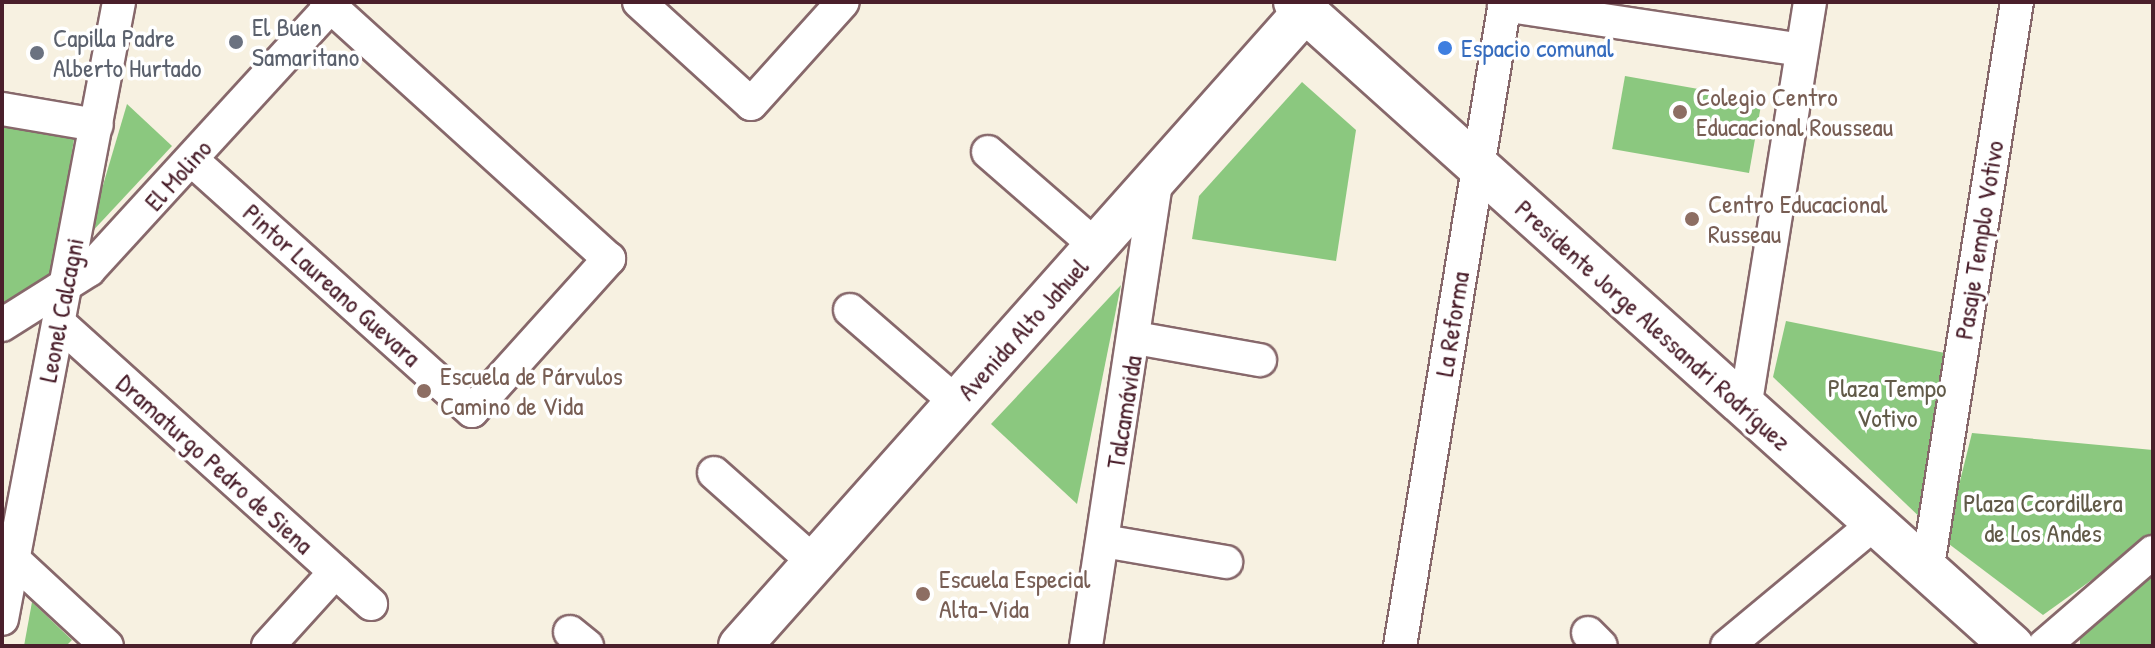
<!DOCTYPE html>
<html>
<head>
<meta charset="utf-8">
<style>
  body { margin:0 }
  #map { position:relative; width:2155px; height:648px; overflow:hidden; background:#f7f1e1; font-family:"Patrick Hand",sans-serif }
  div>[style] { position:absolute }
  .green>* { inset:0; background:#8bc87f; transform-origin:0 0 }
  .roads { filter:drop-shadow(2px 0 #87686b) drop-shadow(-2px 0 #87686b) drop-shadow(0 2px #87686b) drop-shadow(0 -2px #87686b) }
  .minor>* { height:32px; margin:-16px; padding:0 16px; transform-origin:16px; border-radius:16px; background:#fff }
  .tertiary>* { height:42px; margin:-21px; padding:0 21px; transform-origin:21px; border-radius:21px; background:#fff }
  .dots>* { width:22px; height:22px; translate:-50% -50%; box-sizing:border-box; border:4px solid #fff; border-radius:50% }
  span { translate:-50% -50%; white-space:nowrap; text-align:center; line-height:1.15; -webkit-text-stroke:7px #fff; paint-order:stroke }
  .worship-label { font-size:26px; color:#5b616d }
  .left { translate:0 -50%; text-align:left }
  .shop-label { font-size:26px; color:#366cbe }
  .education-label { font-size:26px; color:#785e54 }
  .street-label { font-size:26px; color:#4a1f2b }
  .park-label { font-size:26px; color:#615a48 }
  .frame { position:absolute; inset:0; border:4px solid #4a1f2b; pointer-events:none }
</style>
</head>
<body>
<div id="map">
  <div class="green">
    <i style="left:1625px;top:76px;width:139px;height:74px;rotate:10deg"></i>
    <i style="clip-path:polygon(1302px 82px,1356px 130px,1336px 261px,1192px 239px,1199px 196px)"></i>
    <i style="clip-path:polygon(127px 104px,172px 146px,88px 236px)"></i>
    <i style="clip-path:polygon(2px 121px,75px 133px,52px 278px,2px 308px)"></i>
    <i style="clip-path:polygon(1121px 285px,1077px 504px,991px 424px)"></i>
    <i style="clip-path:polygon(1786px 321px,1955px 355px,1927px 524px,1773px 377px)"></i>
    <i style="clip-path:polygon(1972px 433px,2153px 450px,2153px 536px,2043px 615px,1945px 541px)"></i>
    <i style="clip-path:polygon(2153px 569px,2153px 646px,2080px 646px,2080px 635px)"></i>
    <i style="clip-path:polygon(32px 602px,72px 640px,66px 646px,24px 646px)"></i>
  </div>
  <div class="roads">
    <div class="minor">
      <i style="left:639px;top:2px;width:151px;rotate:42.3deg"></i>
      <i style="left:751px;top:104px;width:137px;rotate:-48deg"></i>
      <i style="left:1504px;top:5px;width:301px;rotate:8.6deg"></i>
      <i style="left:2px;top:109px;width:96px;rotate:9.6deg"></i>
      <i style="left:988px;top:152px;width:143px;rotate:41deg"></i>
      <i style="left:192px;top:160px;width:376px;rotate:41.9deg"></i>
      <i style="left:472px;top:411px;width:205px;rotate:-48deg"></i>
      <i style="left:609px;top:259px;width:382px;rotate:-137.8deg"></i>
      <i style="left:850px;top:310px;width:142px;rotate:41deg"></i>
      <i style="left:59px;top:323px;width:420px;rotate:42deg"></i>
      <i style="left:2px;top:325px;width:103px;rotate:-32.3deg"></i>
      <i style="left:89px;top:270px;width:364px;rotate:-47.5deg"></i>
      <i style="left:1136px;top:338px;width:126px;rotate:10.1deg"></i>
      <i style="left:1745px;top:408px;width:411px;rotate:-80.9deg"></i>
      <i style="left:714px;top:473px;width:134px;rotate:41.7deg"></i>
      <i style="left:1103px;top:541px;width:125px;rotate:9.7deg"></i>
      <i style="left:13px;top:559px;width:128px;rotate:42.8deg"></i>
      <i style="left:1927px;top:572px;width:577px;rotate:-81.03deg"></i>
      <i style="left:2px;top:619px;width:628px;rotate:-79.26deg"></i>
      <i style="left:570px;top:632px;width:22px;rotate:39deg"></i>
      <i style="left:1588px;top:633px;width:18px;rotate:45deg"></i>
      <i style="left:268px;top:646px;width:100px;rotate:-47.8deg"></i>
      <i style="left:1086px;top:646px;width:474px;rotate:-81.4deg"></i>
      <i style="left:1400px;top:646px;width:653px;rotate:-80.74deg"></i>
      <i style="left:1727px;top:646px;width:191px;rotate:-39.7deg"></i>
      <i style="left:2044px;top:646px;width:144px;rotate:-40.8deg"></i>
    </div>
    <div class="tertiary">
      <i style="left:1295px;top:2px;width:964px;rotate:41.93deg"></i>
      <i style="left:740px;top:646px;width:850px;rotate:-48.34deg"></i>
    </div>
  </div>
  <div class="dots">
    <i style="left:236px;top:42px;background:#6b7280"></i>
    <i style="left:1445px;top:48px;background:#3f7fe0"></i>
    <i style="left:37px;top:53px;background:#6b7280"></i>
    <i style="left:1680px;top:112px;background:#8d6e63"></i>
    <i style="left:1692px;top:219px;background:#8d6e63"></i>
    <i style="left:424px;top:391px;background:#8d6e63"></i>
    <i style="left:923px;top:594px;background:#8d6e63"></i>
  </div>
  <div class="worship-label">
    <span class="left" style="left:252px;top:42px">El Buen<br>Samaritano</span>
    <span class="left" style="left:53px;top:53px">Capilla Padre<br>Alberto Hurtado</span>
  </div>
  <div class="shop-label">
    <span class="left" style="left:1461px;top:48px">Espacio comunal</span>
  </div>
  <div class="education-label">
    <span class="left" style="left:1696px;top:112px">Colegio Centro<br>Educacional Rousseau</span>
    <span class="left" style="left:1708px;top:219px">Centro Educacional<br>Russeau</span>
    <span class="left" style="left:440px;top:391px">Escuela de Párvulos<br>Camino de Vida</span>
    <span class="left" style="left:939px;top:594px">Escuela Especial<br>Alta-Vida</span>
  </div>
  <div class="street-label">
    <span style="left:178px;top:175px;rotate:-48deg">El Molino</span>
    <span style="left:1979px;top:240px;rotate:-81deg">Pasaje Templo Votivo</span>
    <span style="left:332px;top:285px;rotate:42deg">Pintor Laureano Guevara</span>
    <span style="left:61px;top:310px;rotate:-79deg">Leonel Calcagni</span>
    <span style="left:1452px;top:324px;rotate:-81deg">La Reforma</span>
    <span style="left:1653px;top:325px;rotate:42deg">Presidente Jorge Alessandri Rodríguez</span>
    <span style="left:1023px;top:329px;rotate:-48deg">Avenida Alto Jahuel</span>
    <span style="left:1124px;top:412px;rotate:-81deg">Talcamávida</span>
    <span style="left:215px;top:464px;rotate:42deg">Dramaturgo Pedro de Siena</span>
  </div>
  <div class="park-label">
    <span style="left:1887px;top:403px">Plaza Tempo<br>Votivo</span>
    <span style="left:2043px;top:518px">Plaza Ccordillera<br>de Los Andes</span>
  </div>
  <div class="frame"></div>
</div>
</body>
</html>
